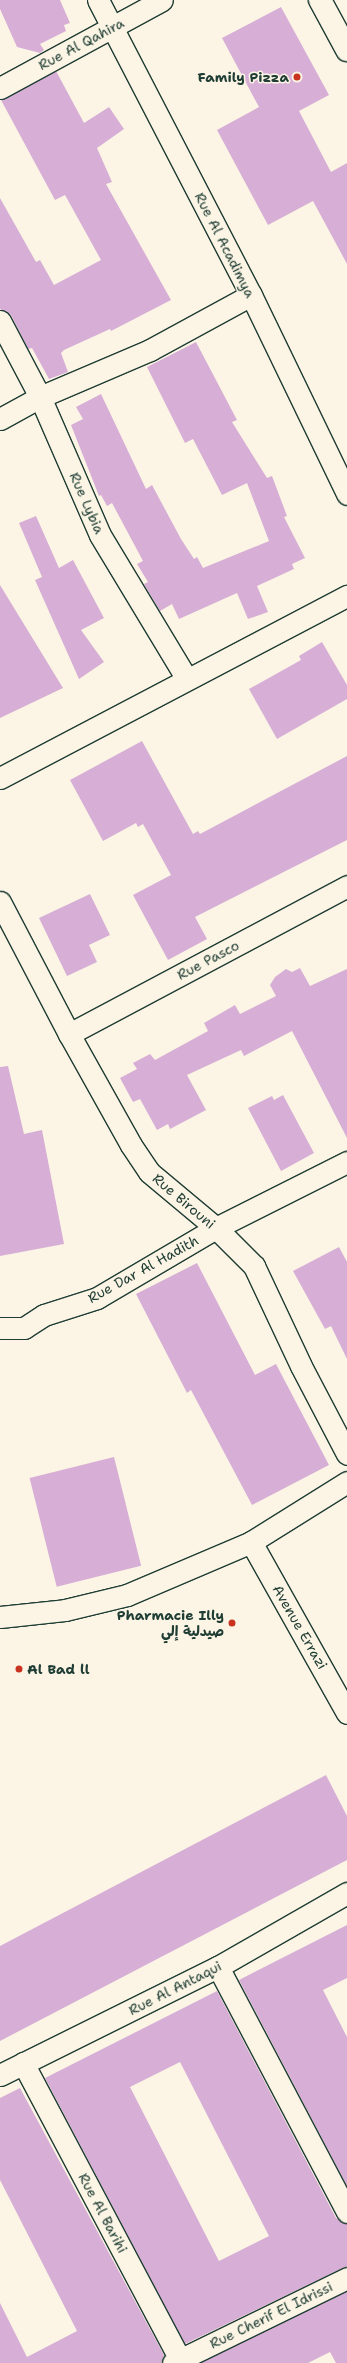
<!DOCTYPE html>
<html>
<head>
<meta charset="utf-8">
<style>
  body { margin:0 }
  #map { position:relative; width:347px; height:2363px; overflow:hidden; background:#fcf5e5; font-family:"Shantell Sans","Playpen Sans Arabic",sans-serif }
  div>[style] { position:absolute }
  .building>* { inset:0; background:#d7afd6; transform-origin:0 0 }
  .roads { filter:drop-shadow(1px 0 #1f3d34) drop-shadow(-1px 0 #1f3d34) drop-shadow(0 1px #1f3d34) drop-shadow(0 -1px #1f3d34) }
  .minor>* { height:21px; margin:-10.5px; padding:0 10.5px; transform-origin:10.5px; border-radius:10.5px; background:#fcf5e5 }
  .secondary>* { height:22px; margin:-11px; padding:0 11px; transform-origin:11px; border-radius:11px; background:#fcf5e5 }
  .dots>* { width:11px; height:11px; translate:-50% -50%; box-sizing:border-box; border:2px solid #fcf5e5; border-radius:50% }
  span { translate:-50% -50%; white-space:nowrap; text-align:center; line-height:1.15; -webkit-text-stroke:3px #fcf5e5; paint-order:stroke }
  .street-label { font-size:14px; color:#1f3d34 }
  .poi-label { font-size:14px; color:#1f3d34; font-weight:700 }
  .right { translate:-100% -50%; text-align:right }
  .left { translate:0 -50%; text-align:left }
</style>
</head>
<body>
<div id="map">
  <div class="building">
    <i style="clip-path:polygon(0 0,60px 0,70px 23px,64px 25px,66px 31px,40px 44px,44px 50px,40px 53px,17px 47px,0 9px)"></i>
    <i style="clip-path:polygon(281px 7px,329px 95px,299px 111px,331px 172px,347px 163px,347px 264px,313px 201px,268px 225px,217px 130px,259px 107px,222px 38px)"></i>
    <i style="clip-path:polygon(56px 71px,84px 123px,109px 107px,124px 129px,97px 148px,112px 182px,106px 184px,171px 300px,111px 331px,110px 329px,64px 350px,61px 353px,68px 372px,49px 379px,32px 348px,28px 349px,11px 315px,0 309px,0 198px,36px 262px,40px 260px,54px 285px,101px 260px,65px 195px,55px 200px,1px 100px)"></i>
    <i style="clip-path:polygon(196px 342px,237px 420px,232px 422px,267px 478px,272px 476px,287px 516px,284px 517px,305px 558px,292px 564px,294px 569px,257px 586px,268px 612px,248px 619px,237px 593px,179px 619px,172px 604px,160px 611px,144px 584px,148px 582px,137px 564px,143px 561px,112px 503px,107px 506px,101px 495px,99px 496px,71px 425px,83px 419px,76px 407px,101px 394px,146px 489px,152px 485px,181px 539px,194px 559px,197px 557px,203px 568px,269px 541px,247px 483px,222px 495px,193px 439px,185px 443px,147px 367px)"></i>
    <i style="clip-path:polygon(36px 516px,59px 568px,73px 560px,104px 618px,81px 630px,104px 662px,79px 679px,35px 580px,42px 577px,19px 523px)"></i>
    <i style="clip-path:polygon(0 585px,63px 688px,0 718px)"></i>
    <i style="clip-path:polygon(322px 642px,347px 685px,347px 699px,277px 739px,249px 689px,301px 660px,299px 656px)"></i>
    <i style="clip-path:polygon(142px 741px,193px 834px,198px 831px,200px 834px,347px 756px,347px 840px,195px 917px,207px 939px,168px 960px,133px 895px,171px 875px,143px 824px,138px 827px,136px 823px,103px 841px,70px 780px)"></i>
    <i style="clip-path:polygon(90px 894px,110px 935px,89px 945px,97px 962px,67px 976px,39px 918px)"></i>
    <i style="clip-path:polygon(300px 968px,310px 986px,347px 969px,347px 1138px,292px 1031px,244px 1056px,241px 1050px,187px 1075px,206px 1110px,170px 1129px,168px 1124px,157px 1130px,140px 1099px,133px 1102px,120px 1078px,137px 1069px,133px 1063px,150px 1054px,155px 1060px,208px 1031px,204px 1023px,235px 1005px,240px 1014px,276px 996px,270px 985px,275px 977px,286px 969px,292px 972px)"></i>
    <i style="clip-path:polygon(8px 1066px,24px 1134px,42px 1130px,64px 1244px,0 1256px,0 1067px)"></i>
    <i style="clip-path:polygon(283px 1095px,314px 1153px,281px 1171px,248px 1108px,272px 1096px,274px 1100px)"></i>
    <i style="clip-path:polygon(339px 1247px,347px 1262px,347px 1359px,331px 1326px,325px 1329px,293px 1271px)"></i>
    <i style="clip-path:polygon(197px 1263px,255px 1375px,276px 1364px,329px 1465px,252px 1505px,191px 1390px,187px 1393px,136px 1294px)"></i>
    <i style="left:114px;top:1457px;width:112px;height:87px;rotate:76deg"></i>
    <i style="clip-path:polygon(326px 1775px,347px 1816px,347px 1860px,0 2041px,0 1946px)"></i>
    <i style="clip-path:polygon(347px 1925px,347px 1978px,323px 1990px,347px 2037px,347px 2186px,239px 1980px)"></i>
    <i style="clip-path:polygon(evenodd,217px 1991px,336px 2218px,347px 2224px,347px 2266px,185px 2344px,45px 2078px,217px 1991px,180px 2062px,269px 2236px,219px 2261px,130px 2087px,180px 2062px)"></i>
    <i style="clip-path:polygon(20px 2088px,164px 2355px,161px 2363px,0 2363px,0 2303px,27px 2357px,77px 2331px,0 2180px,0 2098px)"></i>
    <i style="clip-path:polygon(347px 2291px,347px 2363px,336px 2363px,330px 2352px,308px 2363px,200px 2363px)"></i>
  </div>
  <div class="roads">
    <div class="minor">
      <i style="left:98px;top:0;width:332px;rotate:62.6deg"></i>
      <i style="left:251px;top:295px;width:221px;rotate:64.2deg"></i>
      <i style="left:0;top:88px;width:184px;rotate:-28.5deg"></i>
      <i style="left:0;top:321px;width:86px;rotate:62.2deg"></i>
      <i style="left:40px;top:397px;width:150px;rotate:66.5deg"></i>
      <i style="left:100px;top:535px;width:168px;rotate:58.9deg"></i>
      <i style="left:0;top:419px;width:46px;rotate:-28.8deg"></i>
      <i style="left:40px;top:397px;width:120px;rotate:-23.1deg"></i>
      <i style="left:150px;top:350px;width:115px;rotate:-28.6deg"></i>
      <i style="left:0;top:778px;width:392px;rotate:-27.7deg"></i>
      <i style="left:0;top:902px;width:149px;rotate:62.4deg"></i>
      <i style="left:69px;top:1034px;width:127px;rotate:60.8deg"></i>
      <i style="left:131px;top:1145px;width:32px;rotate:56deg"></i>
      <i style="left:149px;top:1172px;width:87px;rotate:39.9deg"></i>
      <i style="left:216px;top:1228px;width:54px;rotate:45deg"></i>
      <i style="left:254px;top:1266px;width:110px;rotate:64.8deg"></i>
      <i style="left:301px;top:1366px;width:99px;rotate:62.4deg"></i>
      <i style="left:69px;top:1034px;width:315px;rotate:-28deg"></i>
      <i style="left:0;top:1328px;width:24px"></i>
      <i style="left:24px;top:1328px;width:24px;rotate:-33deg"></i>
      <i style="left:44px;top:1315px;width:56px;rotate:-17.8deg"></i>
      <i style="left:97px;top:1298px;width:138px;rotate:-30.5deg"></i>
      <i style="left:216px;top:1228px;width:147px;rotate:-26.7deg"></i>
      <i style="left:251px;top:1542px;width:196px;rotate:60.7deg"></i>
      <i style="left:0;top:1617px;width:65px;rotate:-6.1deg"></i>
      <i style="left:65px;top:1610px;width:64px;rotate:-13.6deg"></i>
      <i style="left:127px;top:1595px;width:135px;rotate:-23.1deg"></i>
      <i style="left:251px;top:1542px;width:113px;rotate:-32deg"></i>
      <i style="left:218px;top:1967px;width:277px;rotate:62.2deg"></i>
      <i style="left:23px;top:2063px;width:340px;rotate:62.1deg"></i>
      <i style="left:0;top:2075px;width:243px;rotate:-26.4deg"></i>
      <i style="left:218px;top:1967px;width:149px;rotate:-29.8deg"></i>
      <i style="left:173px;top:2363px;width:194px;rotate:-26deg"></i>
    </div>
    <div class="secondary">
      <i style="left:320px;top:0;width:57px;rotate:61.6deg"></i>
    </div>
  </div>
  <div class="dots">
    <i style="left:297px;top:77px;background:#c8321e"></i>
    <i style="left:232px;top:1623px;background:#c8321e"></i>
    <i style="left:19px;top:1669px;background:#c8321e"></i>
  </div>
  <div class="street-label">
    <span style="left:81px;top:44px;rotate:-28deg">Rue Al Qahira</span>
    <span style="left:225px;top:245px;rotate:63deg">Rue Al Acadimya</span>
    <span style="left:87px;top:503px;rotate:66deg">Rue Lybia</span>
    <span style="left:208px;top:960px;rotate:-28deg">Rue Pasco</span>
    <span style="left:184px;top:1201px;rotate:40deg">Rue Birouni</span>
    <span style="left:143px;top:1269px;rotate:-29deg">Rue Dar Al Hadith</span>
    <span style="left:300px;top:1627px;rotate:60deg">Avenue Errazi</span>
    <span style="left:175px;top:1988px;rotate:-27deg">Rue Al Antaqui</span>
    <span style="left:103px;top:2213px;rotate:62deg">Rue Al Barihi</span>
    <span style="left:271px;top:2315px;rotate:-26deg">Rue Cherif El Idrissi</span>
  </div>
  <div class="poi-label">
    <span class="right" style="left:289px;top:77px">Family Pizza</span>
    <span class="right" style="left:224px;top:1623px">Pharmacie Illy<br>صيدلية إلي</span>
    <span class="left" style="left:27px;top:1669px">Al Bad ll</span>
  </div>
</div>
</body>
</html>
